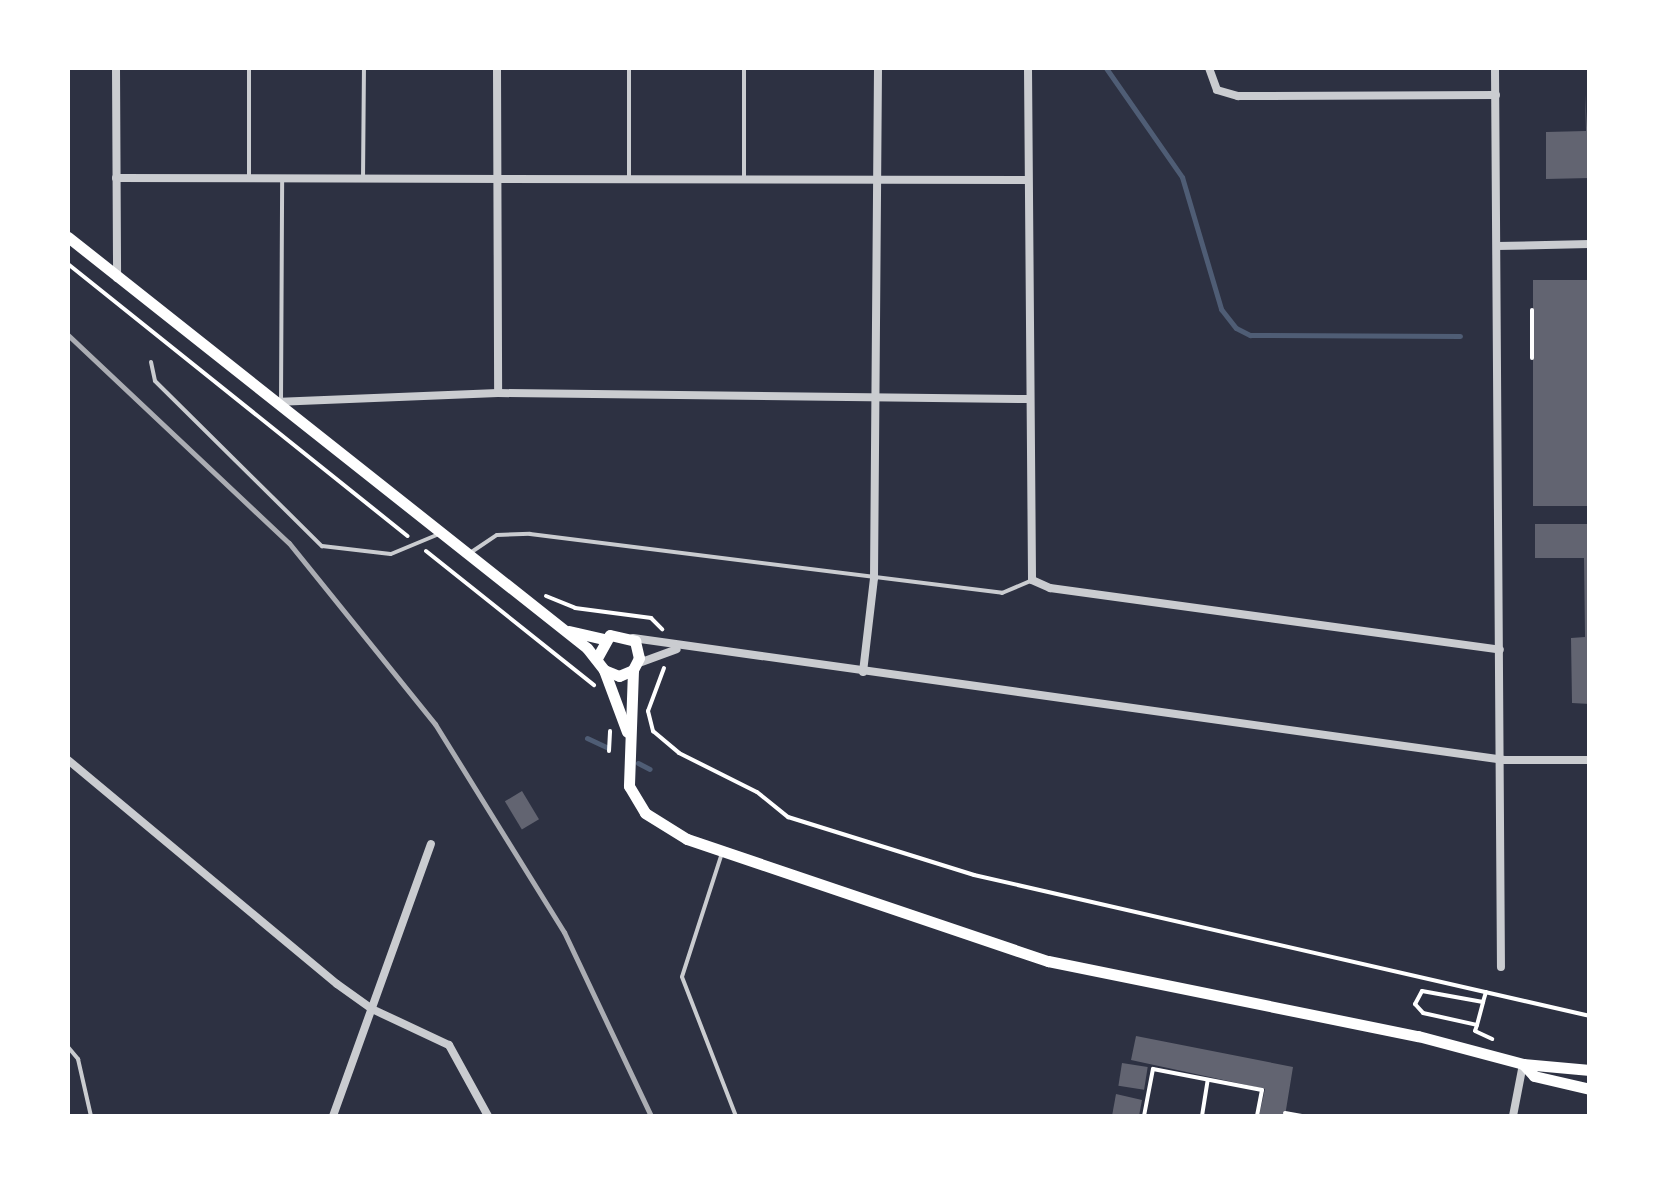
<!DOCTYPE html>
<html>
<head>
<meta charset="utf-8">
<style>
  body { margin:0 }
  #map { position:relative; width:1657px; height:1184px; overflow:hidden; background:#2d3142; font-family:"DejaVu Sans",sans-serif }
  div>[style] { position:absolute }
  .stream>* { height:5px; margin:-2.5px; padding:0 2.5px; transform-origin:2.5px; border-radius:2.5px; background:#4f5d75 }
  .building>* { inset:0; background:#626471; transform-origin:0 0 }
  .path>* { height:4px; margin:-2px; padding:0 2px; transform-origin:2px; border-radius:2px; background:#fff }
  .service>* { height:4px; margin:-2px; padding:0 2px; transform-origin:2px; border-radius:2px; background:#caccd0 }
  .minor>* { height:8px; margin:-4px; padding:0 4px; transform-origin:4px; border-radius:4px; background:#caccd0 }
  .secondary>* { height:11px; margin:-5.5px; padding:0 5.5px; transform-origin:5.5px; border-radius:5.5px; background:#fff }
  .rail>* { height:5px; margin:-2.5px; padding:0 2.5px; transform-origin:2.5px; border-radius:2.5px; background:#abadb3 }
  span { translate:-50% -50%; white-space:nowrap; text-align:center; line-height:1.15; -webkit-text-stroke:9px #fff; paint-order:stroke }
  .frame { position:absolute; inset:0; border:70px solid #fff; pointer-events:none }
</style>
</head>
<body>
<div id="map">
  <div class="stream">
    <i style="left:1106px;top:68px;width:133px;rotate:55.1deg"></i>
    <i style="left:1182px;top:177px;width:138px;rotate:73.5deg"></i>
    <i style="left:1221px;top:309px;width:24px;rotate:52deg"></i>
    <i style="left:1236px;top:328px;width:16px;rotate:27deg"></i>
    <i style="left:1250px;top:335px;width:210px;rotate:0.3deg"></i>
    <i style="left:587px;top:738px;width:23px;rotate:25deg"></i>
    <i style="left:638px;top:763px;width:13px;rotate:27deg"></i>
  </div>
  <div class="building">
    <i style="clip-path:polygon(1585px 94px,1590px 178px,1546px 179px,1546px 132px,1586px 131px)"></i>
    <i style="left:1590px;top:280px;width:226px;height:57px;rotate:90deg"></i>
    <i style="clip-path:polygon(1535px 524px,1590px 524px,1590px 704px,1572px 703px,1571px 638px,1585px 637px,1584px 558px,1535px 558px)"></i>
    <i style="left:522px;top:791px;width:33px;height:20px;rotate:59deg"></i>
    <i style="clip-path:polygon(1136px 1036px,1293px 1067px,1285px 1116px,1259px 1116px,1265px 1089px,1131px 1060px)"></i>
    <i style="left:1122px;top:1063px;width:26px;height:23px;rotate:9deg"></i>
    <i style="clip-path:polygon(1116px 1094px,1142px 1100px,1139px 1116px,1112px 1116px)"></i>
  </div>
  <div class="path">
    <i style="left:68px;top:264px;width:435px;rotate:38.7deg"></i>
    <i style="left:1532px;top:310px;width:48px;rotate:90deg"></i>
    <i style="left:426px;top:551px;width:215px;rotate:38.6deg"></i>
    <i style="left:546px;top:596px;width:31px;rotate:22deg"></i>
    <i style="left:575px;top:608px;width:77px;rotate:7.5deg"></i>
    <i style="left:651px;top:618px;width:16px;rotate:45deg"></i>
    <i style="left:664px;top:668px;width:46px;rotate:110.4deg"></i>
    <i style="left:648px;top:711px;width:21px;rotate:76deg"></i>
    <i style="left:653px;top:731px;width:34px;rotate:40deg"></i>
    <i style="left:679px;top:753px;width:87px;rotate:26.6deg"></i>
    <i style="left:757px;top:792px;width:40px;rotate:39deg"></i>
    <i style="left:788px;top:817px;width:195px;rotate:17.3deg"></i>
    <i style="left:974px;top:875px;width:632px;rotate:12.89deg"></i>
    <i style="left:609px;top:751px;width:20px;rotate:-87deg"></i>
    <i style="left:1486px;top:992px;width:10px;rotate:107deg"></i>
    <i style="left:1483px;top:1002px;width:62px;rotate:-169.8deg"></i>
    <i style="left:1422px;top:991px;width:15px;rotate:118deg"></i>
    <i style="left:1415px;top:1004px;width:12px;rotate:48deg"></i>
    <i style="left:1423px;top:1013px;width:55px;rotate:12.5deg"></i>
    <i style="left:1477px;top:1025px;width:6px;rotate:108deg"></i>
    <i style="left:1475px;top:1031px;width:19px;rotate:25deg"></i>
    <i style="left:1477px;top:1025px;width:24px;rotate:-75deg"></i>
    <i style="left:1285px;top:1113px;width:17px;rotate:10deg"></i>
    <i style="left:1144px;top:1116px;width:48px;rotate:-79.2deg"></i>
    <i style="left:1153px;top:1069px;width:111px;rotate:10.9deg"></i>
    <i style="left:1262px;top:1090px;width:26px;rotate:101deg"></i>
    <i style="left:1202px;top:1116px;width:36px;rotate:-81deg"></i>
  </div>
  <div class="service">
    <i style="left:629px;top:68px;width:111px;rotate:90deg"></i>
    <i style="left:249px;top:178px;width:110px;rotate:-90deg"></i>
    <i style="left:363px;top:179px;width:111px;rotate:-89.5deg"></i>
    <i style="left:744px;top:179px;width:111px;rotate:-90deg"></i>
    <i style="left:151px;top:362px;width:19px;rotate:78deg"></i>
    <i style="left:155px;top:381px;width:235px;rotate:44.7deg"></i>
    <i style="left:322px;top:546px;width:69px;rotate:6.6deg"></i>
    <i style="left:391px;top:554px;width:52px;rotate:-22.6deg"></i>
    <i style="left:281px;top:400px;width:220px;rotate:-89.7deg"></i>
    <i style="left:470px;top:553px;width:32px;rotate:-34deg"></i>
    <i style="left:497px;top:535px;width:33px;rotate:-2deg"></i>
    <i style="left:530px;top:534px;width:476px;rotate:7.1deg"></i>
    <i style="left:1002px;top:593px;width:33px;rotate:-23deg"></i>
    <i style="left:722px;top:853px;width:130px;rotate:107.9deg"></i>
    <i style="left:682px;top:977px;width:149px;rotate:68.8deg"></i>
    <i style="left:68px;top:1047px;width:16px;rotate:50deg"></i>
    <i style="left:78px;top:1059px;width:58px;rotate:77.2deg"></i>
  </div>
  <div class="minor">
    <i style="left:116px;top:68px;width:210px;rotate:89.7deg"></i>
    <i style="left:497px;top:68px;width:325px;rotate:89.8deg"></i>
    <i style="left:1028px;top:68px;width:512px;rotate:89.55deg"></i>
    <i style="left:1032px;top:580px;width:20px;rotate:24deg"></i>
    <i style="left:1050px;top:588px;width:454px;rotate:7.8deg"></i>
    <i style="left:1209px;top:68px;width:23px;rotate:70deg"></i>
    <i style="left:1217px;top:90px;width:22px;rotate:16deg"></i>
    <i style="left:1238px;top:96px;width:258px;rotate:-0.2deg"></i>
    <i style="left:1495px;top:68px;width:899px;rotate:89.62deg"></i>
    <i style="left:116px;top:178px;width:911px;rotate:0.13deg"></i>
    <i style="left:1497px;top:246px;width:93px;rotate:-1.2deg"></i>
    <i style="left:275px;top:402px;width:223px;rotate:-2.3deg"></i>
    <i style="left:498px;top:393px;width:530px;rotate:0.65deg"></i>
    <i style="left:633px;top:638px;width:880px;rotate:7.97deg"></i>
    <i style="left:1504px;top:760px;width:86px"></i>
    <i style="left:639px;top:663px;width:40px;rotate:-20.2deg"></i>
    <i style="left:863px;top:672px;width:95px;rotate:-83.3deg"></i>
    <i style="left:874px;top:578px;width:510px;rotate:-89.55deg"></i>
    <i style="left:68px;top:760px;width:350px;rotate:39.8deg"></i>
    <i style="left:337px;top:984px;width:43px;rotate:35.5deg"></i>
    <i style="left:372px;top:1009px;width:85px;rotate:25.1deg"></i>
    <i style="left:449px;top:1045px;width:81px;rotate:61.2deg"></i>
    <i style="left:333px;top:1116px;width:289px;rotate:-70.2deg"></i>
    <i style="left:1513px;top:1116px;width:53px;rotate:-79.1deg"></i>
  </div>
  <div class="secondary">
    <i style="left:68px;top:237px;width:662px;rotate:38.38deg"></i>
    <i style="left:587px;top:648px;width:28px;rotate:52deg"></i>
    <i style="left:604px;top:670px;width:66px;rotate:69.6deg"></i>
    <i style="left:569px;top:631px;width:36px;rotate:13deg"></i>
    <i style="left:597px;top:658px;width:26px;rotate:-61deg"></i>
    <i style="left:610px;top:635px;width:26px;rotate:13deg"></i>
    <i style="left:635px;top:641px;width:17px;rotate:77deg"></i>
    <i style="left:639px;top:658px;width:13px;rotate:117deg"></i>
    <i style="left:633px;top:670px;width:15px;rotate:157deg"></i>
    <i style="left:619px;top:676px;width:16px;rotate:-158deg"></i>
    <i style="left:633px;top:670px;width:116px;rotate:92deg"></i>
    <i style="left:629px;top:786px;width:31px;rotate:59deg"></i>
    <i style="left:645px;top:813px;width:49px;rotate:31.8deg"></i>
    <i style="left:687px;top:839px;width:381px;rotate:18.7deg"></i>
    <i style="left:1048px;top:961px;width:378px;rotate:11.5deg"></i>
    <i style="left:1418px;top:1036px;width:109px;rotate:14.9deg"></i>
    <i style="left:1523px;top:1064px;width:67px;rotate:5.1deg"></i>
    <i style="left:1523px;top:1064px;width:16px;rotate:47deg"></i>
    <i style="left:1534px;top:1076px;width:57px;rotate:13.1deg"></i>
  </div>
  <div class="rail">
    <i style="left:68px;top:335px;width:303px;rotate:43.3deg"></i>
    <i style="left:289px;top:543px;width:233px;rotate:51.1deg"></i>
    <i style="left:435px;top:724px;width:245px;rotate:58.2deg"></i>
    <i style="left:564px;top:932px;width:204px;rotate:64.7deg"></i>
  </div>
  <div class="frame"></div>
</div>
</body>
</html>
